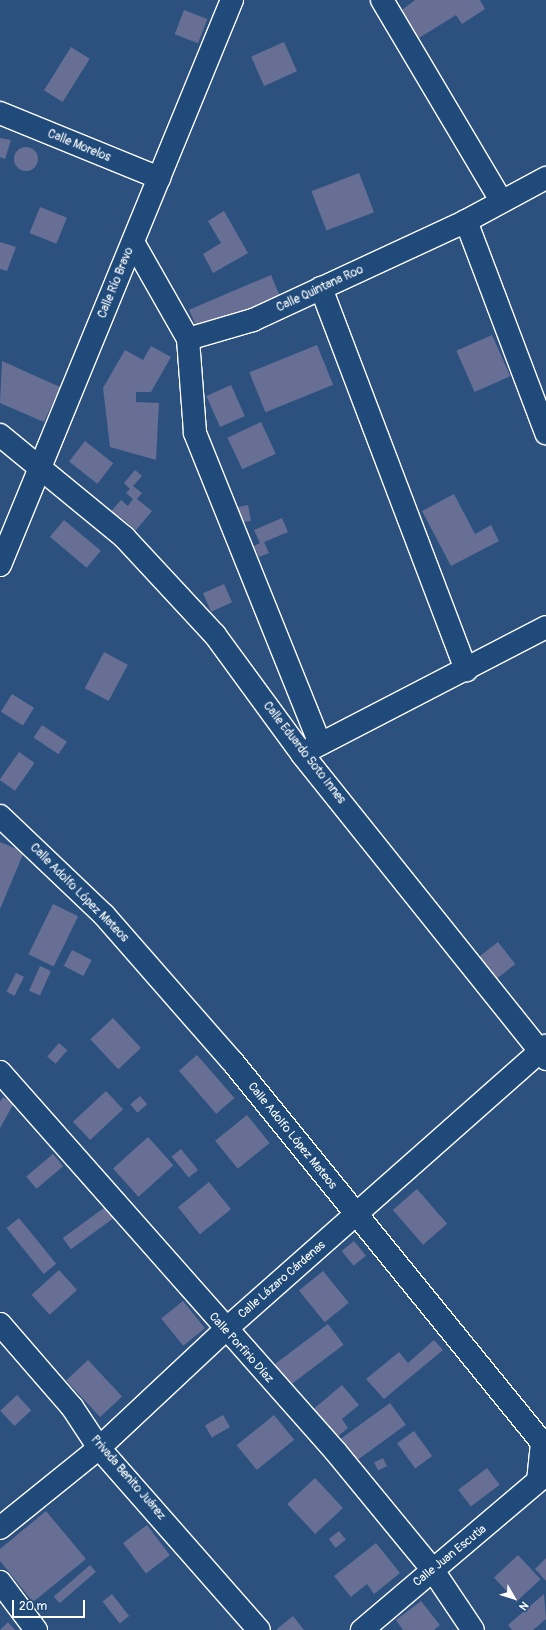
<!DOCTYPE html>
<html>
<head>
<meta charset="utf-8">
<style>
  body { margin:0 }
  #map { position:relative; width:546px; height:1630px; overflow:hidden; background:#2d517f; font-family:Pangolin,sans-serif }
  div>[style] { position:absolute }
  .building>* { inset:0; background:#676f94; transform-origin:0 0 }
  .round { border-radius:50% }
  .roads { filter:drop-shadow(1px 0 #fff) drop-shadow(-1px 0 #fff) drop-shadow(0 1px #fff) drop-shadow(0 -1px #fff) }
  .minor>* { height:22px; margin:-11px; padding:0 11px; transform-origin:11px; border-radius:11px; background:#1f4a7a }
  span { translate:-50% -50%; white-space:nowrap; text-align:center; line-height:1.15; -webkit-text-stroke:3.5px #1f4a7a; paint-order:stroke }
  .street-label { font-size:12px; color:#fff }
  .north { position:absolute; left:494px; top:1578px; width:40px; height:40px; -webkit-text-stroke:3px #1f4a7a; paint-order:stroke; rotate:129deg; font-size:11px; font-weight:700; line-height:16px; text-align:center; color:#fff }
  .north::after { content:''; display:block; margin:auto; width:14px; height:18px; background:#fff; clip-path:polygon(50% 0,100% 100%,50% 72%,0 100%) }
  .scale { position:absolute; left:12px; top:1600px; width:73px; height:18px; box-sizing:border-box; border:2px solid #fff; border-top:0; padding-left:5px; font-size:12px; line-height:14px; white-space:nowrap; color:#fff; -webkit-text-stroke:3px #1f4a7a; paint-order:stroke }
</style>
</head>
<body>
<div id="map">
  <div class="building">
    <i style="clip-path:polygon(415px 0,480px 0,485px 9px,462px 24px,456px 15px,411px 43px,394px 16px)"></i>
    <i style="left:184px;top:10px;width:25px;height:26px;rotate:21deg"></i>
    <i style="left:284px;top:42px;width:32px;height:36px;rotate:66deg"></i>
    <i style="left:71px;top:47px;width:22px;height:51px;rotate:32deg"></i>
    <i style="clip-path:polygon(0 138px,11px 140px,5px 159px,0 157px)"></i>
    <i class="round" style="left:14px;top:147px;width:24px;height:24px"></i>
    <i style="left:359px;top:173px;width:42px;height:51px;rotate:69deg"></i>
    <i style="left:40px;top:207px;width:29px;height:28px;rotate:22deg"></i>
    <i style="clip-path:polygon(224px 211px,248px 253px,213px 273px,203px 254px,221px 243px,208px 221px)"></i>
    <i style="clip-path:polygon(0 242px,16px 247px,7px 271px,0 269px)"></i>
    <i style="left:271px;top:275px;width:23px;height:89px;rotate:67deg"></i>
    <i style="left:492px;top:335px;width:45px;height:39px;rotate:66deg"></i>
    <i style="left:317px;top:345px;width:43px;height:73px;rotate:68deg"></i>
    <i style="clip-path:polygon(151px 346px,171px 357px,151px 392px,136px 392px,136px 402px,159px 403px,156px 460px,110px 447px,103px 388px,125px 350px,143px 360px)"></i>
    <i style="clip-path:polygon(2px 361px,60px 387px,44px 422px,0 403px)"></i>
    <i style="left:231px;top:385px;width:34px;height:27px;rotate:66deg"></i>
    <i style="left:261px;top:422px;width:35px;height:37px;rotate:65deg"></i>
    <i style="left:85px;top:441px;width:36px;height:26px;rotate:38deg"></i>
    <i style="clip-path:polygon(135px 470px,142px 476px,133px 486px,142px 493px,137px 499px,152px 511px,136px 530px,119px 516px,115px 521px,108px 515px,121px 500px,128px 506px,133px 499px,126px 493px,130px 489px,124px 483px)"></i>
    <i style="clip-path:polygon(454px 494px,475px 534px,491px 525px,499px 541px,451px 566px,422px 511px)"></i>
    <i style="left:248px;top:505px;width:16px;height:19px;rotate:79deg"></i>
    <i style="clip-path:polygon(282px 518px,288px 532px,264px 542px,269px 553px,259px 557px,254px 546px,260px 543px,254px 530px)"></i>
    <i style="left:64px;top:520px;width:48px;height:22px;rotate:40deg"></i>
    <i style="left:224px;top:584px;width:20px;height:23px;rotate:66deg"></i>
    <i style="left:104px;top:652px;width:27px;height:41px;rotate:28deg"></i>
    <i style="left:12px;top:694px;width:26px;height:21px;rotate:32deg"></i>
    <i style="left:42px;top:725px;width:30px;height:15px;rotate:34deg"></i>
    <i style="left:19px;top:752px;width:19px;height:34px;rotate:35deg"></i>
    <i style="clip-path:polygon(0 842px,24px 852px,0 909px)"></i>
    <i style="left:53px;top:904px;width:28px;height:56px;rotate:26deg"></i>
    <i style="left:498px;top:942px;width:28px;height:29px;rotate:52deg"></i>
    <i style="left:72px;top:950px;width:22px;height:18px;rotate:27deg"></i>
    <i style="left:40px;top:966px;width:12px;height:27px;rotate:24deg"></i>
    <i style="left:16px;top:973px;width:9px;height:21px;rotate:27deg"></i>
    <i style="left:113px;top:1018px;width:41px;height:31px;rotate:47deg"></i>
    <i style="left:59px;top:1043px;width:11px;height:18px;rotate:41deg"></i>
    <i style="left:197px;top:1055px;width:57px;height:24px;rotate:49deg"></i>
    <i style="left:106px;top:1091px;width:25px;height:45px;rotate:47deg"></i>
    <i style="left:140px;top:1096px;width:11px;height:13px;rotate:49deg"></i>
    <i style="clip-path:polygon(3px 1097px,14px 1103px,0 1128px,0 1102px)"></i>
    <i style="left:247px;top:1115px;width:36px;height:41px;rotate:51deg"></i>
    <i style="left:148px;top:1137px;width:38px;height:47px;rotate:48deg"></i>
    <i style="left:181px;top:1149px;width:27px;height:12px;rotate:51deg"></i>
    <i style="left:53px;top:1154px;width:16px;height:35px;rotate:50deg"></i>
    <i style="left:209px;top:1182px;width:35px;height:40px;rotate:51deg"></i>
    <i style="left:417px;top:1189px;width:46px;height:32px;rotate:49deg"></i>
    <i style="left:108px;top:1205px;width:14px;height:56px;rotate:54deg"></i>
    <i style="left:19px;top:1218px;width:59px;height:16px;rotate:51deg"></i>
    <i style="left:354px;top:1241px;width:19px;height:16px;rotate:51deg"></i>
    <i style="left:59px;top:1270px;width:27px;height:37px;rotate:48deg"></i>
    <i style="left:323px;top:1271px;width:41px;height:31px;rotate:51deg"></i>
    <i style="left:183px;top:1301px;width:35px;height:28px;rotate:51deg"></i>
    <i style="left:328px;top:1324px;width:26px;height:68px;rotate:53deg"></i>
    <i style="clip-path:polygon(434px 1340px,443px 1350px,384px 1399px,366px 1379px,399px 1352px,408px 1363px)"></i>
    <i style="left:88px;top:1360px;width:50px;height:30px;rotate:47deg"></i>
    <i style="clip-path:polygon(342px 1385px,359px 1405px,342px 1419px,348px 1428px,333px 1440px,310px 1412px)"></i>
    <i style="left:17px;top:1395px;width:21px;height:23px;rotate:47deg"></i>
    <i style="left:390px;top:1403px;width:27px;height:63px;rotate:54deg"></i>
    <i style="left:223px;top:1415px;width:14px;height:21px;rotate:60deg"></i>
    <i style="left:274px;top:1415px;width:32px;height:48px;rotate:51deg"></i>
    <i style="left:414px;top:1431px;width:31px;height:21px;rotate:54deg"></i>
    <i style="left:383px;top:1458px;width:9px;height:10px;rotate:63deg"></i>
    <i style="left:487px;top:1468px;width:21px;height:36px;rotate:53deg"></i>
    <i style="left:315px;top:1478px;width:41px;height:38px;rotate:47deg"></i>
    <i style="clip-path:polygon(46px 1511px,86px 1559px,33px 1602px,0 1561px,0 1549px)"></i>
    <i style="left:147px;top:1525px;width:38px;height:30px;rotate:53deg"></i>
    <i style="left:339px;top:1531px;width:11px;height:13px;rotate:52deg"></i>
    <i style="clip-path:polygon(376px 1543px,400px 1573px,374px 1594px,367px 1584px,351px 1597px,334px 1576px)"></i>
    <i style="left:518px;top:1555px;width:33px;height:33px;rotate:47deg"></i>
    <i style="clip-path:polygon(546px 1558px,546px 1581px,535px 1569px)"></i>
    <i style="left:90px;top:1565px;width:9px;height:48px;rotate:49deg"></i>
    <i style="left:112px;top:1594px;width:28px;height:12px;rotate:52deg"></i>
    <i style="clip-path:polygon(544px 1594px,546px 1619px,533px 1630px,512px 1630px,508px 1625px)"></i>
    <i style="clip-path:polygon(421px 1601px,440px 1625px,434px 1630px,403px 1630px,396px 1620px)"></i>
    <i style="clip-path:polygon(293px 1616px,304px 1630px,277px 1630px,277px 1629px)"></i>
    <i style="clip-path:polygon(8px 1622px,15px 1630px,0 1630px)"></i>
  </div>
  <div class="roads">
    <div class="minor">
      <i style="left:382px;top:0;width:231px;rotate:59.3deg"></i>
      <i style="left:0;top:113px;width:172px;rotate:22.2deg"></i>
      <i style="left:466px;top:221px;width:227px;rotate:69.3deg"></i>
      <i style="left:133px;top:242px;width:112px;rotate:60.4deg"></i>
      <i style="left:188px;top:339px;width:94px;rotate:85.7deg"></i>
      <i style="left:195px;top:433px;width:333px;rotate:68.1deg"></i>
      <i style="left:321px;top:288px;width:409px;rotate:69.2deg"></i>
      <i style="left:188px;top:339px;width:68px;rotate:-16.3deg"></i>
      <i style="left:253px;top:320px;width:235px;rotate:-24.9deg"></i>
      <i style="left:466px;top:221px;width:91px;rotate:-28.3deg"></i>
      <i style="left:0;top:435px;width:161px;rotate:39.4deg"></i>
      <i style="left:124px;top:537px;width:134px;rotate:47.1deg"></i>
      <i style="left:215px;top:635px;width:147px;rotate:53.8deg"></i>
      <i style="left:302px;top:754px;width:391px;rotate:51.3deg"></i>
      <i style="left:0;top:565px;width:611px;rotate:-67.68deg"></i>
      <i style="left:307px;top:751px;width:269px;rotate:-27.4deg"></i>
      <i style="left:0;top:816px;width:144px;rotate:43.6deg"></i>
      <i style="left:104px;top:915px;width:194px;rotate:48.8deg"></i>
      <i style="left:232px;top:1061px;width:492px;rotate:50.9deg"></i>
      <i style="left:542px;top:1443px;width:38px;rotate:96deg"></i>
      <i style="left:538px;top:1481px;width:231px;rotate:139.7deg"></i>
      <i style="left:0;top:1072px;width:507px;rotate:48.52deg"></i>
      <i style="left:336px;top:1452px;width:151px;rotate:50.6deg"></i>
      <i style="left:432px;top:1569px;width:73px;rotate:56.1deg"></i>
      <i style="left:0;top:1324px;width:110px;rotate:49.1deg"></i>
      <i style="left:72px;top:1407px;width:49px;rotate:56.6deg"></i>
      <i style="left:99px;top:1448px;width:242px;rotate:48.7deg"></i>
      <i style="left:0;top:1528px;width:127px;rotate:-38.9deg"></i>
      <i style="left:99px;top:1448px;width:173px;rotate:-43.1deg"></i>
      <i style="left:225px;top:1330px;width:429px;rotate:-41.5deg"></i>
      <i style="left:0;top:1582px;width:60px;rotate:53.1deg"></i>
    </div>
  </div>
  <div class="street-label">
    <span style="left:79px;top:146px;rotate:22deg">Calle Morelos</span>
    <span style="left:116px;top:283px;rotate:-68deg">Calle Río Bravo</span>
    <span style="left:320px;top:289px;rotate:-25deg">Calle Quintana Roo</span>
    <span style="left:304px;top:753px;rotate:52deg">Calle Eduardo Soto Innes</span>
    <span style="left:79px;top:893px;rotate:45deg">Calle Adolfo López Mateos</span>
    <span style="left:292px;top:1136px;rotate:51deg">Calle Adolfo López Mateos</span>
    <span style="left:282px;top:1280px;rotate:-41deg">Calle Lázaro Cárdenas</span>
    <span style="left:241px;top:1348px;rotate:48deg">Calle Porfirio Díaz</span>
    <span style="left:128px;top:1478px;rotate:49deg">Privada Benito Juárez</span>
    <span style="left:450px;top:1556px;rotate:-39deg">Calle Juan Escutia</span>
  </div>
  <div class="north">N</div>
  <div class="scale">20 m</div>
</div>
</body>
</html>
